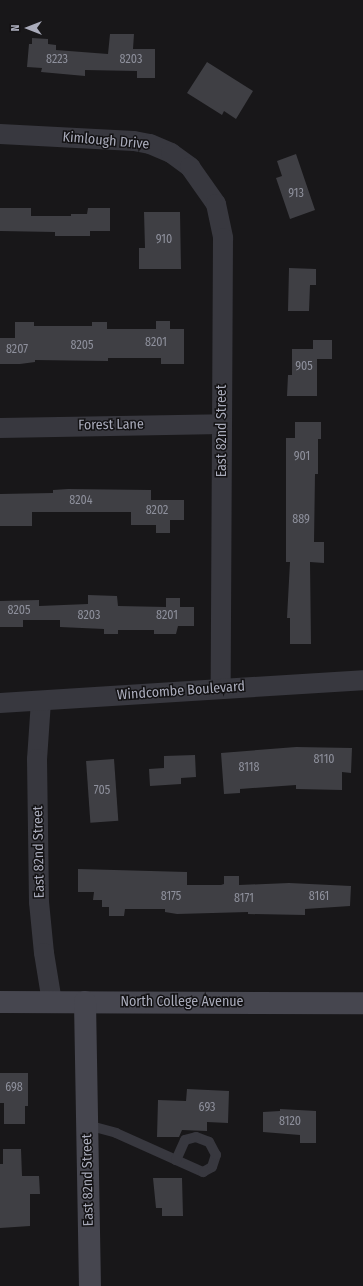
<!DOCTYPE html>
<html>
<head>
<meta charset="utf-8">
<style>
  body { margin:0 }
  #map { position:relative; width:363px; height:1286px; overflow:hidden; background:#181719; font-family:"Fira Sans Condensed",sans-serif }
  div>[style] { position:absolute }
  .building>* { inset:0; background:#3f3f44; transform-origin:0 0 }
  .lane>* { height:10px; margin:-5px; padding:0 5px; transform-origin:5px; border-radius:5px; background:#38383f }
  .street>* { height:20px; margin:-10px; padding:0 10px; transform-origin:10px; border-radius:10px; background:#38383f }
  .secondary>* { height:22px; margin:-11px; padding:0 11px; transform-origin:11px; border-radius:11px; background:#46464f }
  span { translate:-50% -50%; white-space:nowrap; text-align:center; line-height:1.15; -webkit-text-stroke:3px #131214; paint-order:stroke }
  .number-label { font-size:12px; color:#8e909c }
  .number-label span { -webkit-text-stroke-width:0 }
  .street-label { font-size:14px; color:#a9abba }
  .north { position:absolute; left:8px; top:8px; width:40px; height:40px; -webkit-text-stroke:3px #131214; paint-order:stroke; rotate:270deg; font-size:11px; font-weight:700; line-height:16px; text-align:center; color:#a9abba }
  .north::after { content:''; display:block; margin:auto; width:14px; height:18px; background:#a9abba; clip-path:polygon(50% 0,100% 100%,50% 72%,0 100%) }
</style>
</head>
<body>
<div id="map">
  <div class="building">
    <i style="clip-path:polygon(110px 34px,134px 34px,133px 49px,155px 49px,155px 78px,137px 78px,137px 71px,85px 70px,85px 76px,41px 72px,42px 68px,27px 67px,29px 44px,32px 44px,32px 38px,48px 39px,48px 44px,56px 45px,56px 50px,108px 54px)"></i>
    <i style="clip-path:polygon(207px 62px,253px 91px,236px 119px,224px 111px,222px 115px,187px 93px)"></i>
    <i style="clip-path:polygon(296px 154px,315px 210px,290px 219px,276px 178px,282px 176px,277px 161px)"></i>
    <i style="clip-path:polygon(0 208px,31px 208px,31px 216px,71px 216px,71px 214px,87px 214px,88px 208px,110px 208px,110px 231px,90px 231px,90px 236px,55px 236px,55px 232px,0 231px)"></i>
    <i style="clip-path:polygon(144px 212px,180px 212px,181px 269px,139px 269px,139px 248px,145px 248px)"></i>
    <i style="clip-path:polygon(289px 268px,316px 269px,316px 285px,310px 285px,309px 311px,288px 311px)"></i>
    <i style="clip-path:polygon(156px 321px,170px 321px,170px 329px,184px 329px,184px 364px,161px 364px,161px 358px,108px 358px,108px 361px,35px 360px,35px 362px,20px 364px,0 364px,0 338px,15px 338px,15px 322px,34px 322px,34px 326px,92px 326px,92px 322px,107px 322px,107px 329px,156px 329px)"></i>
    <i style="clip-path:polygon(313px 340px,332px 340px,332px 359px,317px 359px,317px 396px,287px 396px,288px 375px,292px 375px,292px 349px,313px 349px)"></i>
    <i style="clip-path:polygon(295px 422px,321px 422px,321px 439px,318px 439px,318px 474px,315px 474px,314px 542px,324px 542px,324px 563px,310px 562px,311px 644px,290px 644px,290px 618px,287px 618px,290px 562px,286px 562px,286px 438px,295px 438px)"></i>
    <i style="clip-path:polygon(68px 489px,151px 490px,151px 500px,184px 500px,184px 520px,170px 520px,170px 533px,156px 533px,156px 525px,131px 525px,131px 512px,32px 512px,32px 526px,0 526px,0 494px,53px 493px,53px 490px)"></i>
    <i style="clip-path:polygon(88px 595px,117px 596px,118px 606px,166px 607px,166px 598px,180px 598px,180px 607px,194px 607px,194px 626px,178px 626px,176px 634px,154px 634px,154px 630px,118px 630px,118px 634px,104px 634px,104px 629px,60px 627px,60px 620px,23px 620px,23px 627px,0 627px,0 601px,39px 600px,39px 606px,88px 604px)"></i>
    <i style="clip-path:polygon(296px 747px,352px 748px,351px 773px,342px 772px,342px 790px,296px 789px,296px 785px,240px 789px,240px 793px,224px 794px,221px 753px)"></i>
    <i style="clip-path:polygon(195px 755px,196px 777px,181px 778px,181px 784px,150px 786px,149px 769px,164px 768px,164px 756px)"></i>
    <i style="left:114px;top:759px;width:62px;height:28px;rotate:86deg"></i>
    <i style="clip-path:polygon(78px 869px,187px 872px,187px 885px,221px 885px,224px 884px,224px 876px,239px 876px,239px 885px,289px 883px,351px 886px,350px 906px,305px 909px,305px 915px,248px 914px,248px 912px,177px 914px,165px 912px,165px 909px,125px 909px,124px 916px,109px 916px,109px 907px,102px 907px,102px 900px,93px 900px,94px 892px,78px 892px)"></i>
    <i style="clip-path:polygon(0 1073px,28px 1073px,28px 1106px,25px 1106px,25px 1124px,4px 1124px,4px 1103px,0 1103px)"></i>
    <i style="clip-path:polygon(187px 1089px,229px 1091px,228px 1123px,207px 1122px,207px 1131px,182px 1130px,179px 1137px,157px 1137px,158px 1100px,186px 1101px)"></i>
    <i style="clip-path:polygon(280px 1109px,316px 1111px,316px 1143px,300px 1143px,300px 1135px,263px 1132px,263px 1112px,280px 1111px)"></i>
    <i style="clip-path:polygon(3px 1149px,21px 1149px,22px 1176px,39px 1176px,40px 1194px,30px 1194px,30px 1226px,0 1228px,0 1164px,3px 1164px)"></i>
    <i style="clip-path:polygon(153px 1178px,182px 1178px,183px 1216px,162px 1216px,162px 1208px,156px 1208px)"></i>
  </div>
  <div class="lane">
    <i style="left:87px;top:1125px;width:30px;rotate:15deg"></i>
    <i style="left:116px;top:1133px;width:66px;rotate:24.2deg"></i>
    <i style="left:176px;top:1160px;width:30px;rotate:24deg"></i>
    <i style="left:203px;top:1172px;width:10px;rotate:-29deg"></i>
    <i style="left:212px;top:1167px;width:13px;rotate:-72deg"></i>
    <i style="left:216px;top:1155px;width:15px;rotate:-118deg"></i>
    <i style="left:209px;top:1142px;width:14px;rotate:-159deg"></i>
    <i style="left:196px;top:1137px;width:11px;rotate:165deg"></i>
    <i style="left:185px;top:1140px;width:22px;rotate:114deg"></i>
  </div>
  <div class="street">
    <i style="left:0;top:134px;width:134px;rotate:3deg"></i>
    <i style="left:134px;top:141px;width:16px;rotate:11deg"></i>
    <i style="left:150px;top:144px;width:23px;rotate:23deg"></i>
    <i style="left:171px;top:153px;width:24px;rotate:36deg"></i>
    <i style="left:190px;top:167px;width:45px;rotate:54.9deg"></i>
    <i style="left:216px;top:204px;width:35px;rotate:78deg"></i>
    <i style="left:223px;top:238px;width:450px;rotate:90.3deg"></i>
    <i style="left:0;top:428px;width:222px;rotate:-1deg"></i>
    <i style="left:41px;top:701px;width:58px;rotate:93.9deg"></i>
    <i style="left:37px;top:759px;width:143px;rotate:89.2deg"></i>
    <i style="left:39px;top:902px;width:51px;rotate:84.4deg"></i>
    <i style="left:44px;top:953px;width:50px;rotate:80.7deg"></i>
    <i style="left:0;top:703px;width:364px;rotate:-3.6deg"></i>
  </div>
  <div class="secondary">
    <i style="left:0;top:1002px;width:363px;rotate:0.2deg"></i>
    <i style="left:85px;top:1002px;width:284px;rotate:89deg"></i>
  </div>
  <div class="number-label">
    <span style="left:57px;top:60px">8223</span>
    <span style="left:131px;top:60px">8203</span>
    <span style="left:296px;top:194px">913</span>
    <span style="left:164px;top:240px">910</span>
    <span style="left:156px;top:343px">8201</span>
    <span style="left:82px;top:346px">8205</span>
    <span style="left:17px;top:350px">8207</span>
    <span style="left:304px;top:367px">905</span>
    <span style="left:302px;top:457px">901</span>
    <span style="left:81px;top:501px">8204</span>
    <span style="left:157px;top:511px">8202</span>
    <span style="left:301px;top:520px">889</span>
    <span style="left:19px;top:611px">8205</span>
    <span style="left:89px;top:616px">8203</span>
    <span style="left:167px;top:616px">8201</span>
    <span style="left:324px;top:760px">8110</span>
    <span style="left:249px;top:768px">8118</span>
    <span style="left:102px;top:791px">705</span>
    <span style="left:171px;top:897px">8175</span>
    <span style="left:319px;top:897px">8161</span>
    <span style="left:244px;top:899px">8171</span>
    <span style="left:14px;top:1088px">698</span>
    <span style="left:207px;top:1108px">693</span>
    <span style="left:290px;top:1122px">8120</span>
  </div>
  <div class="street-label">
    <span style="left:106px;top:141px;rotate:5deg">Kimlough Drive</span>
    <span style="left:111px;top:425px;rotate:-1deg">Forest Lane</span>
    <span style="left:222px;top:431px;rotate:-90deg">East 82nd Street</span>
    <span style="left:181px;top:691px;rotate:-4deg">Windcombe Boulevard</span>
    <span style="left:39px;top:852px;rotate:-91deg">East 82nd Street</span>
    <span style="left:182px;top:1002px">North College Avenue</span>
    <span style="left:88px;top:1180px;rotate:-91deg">East 82nd Street</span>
  </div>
  <div class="north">N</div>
</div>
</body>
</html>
